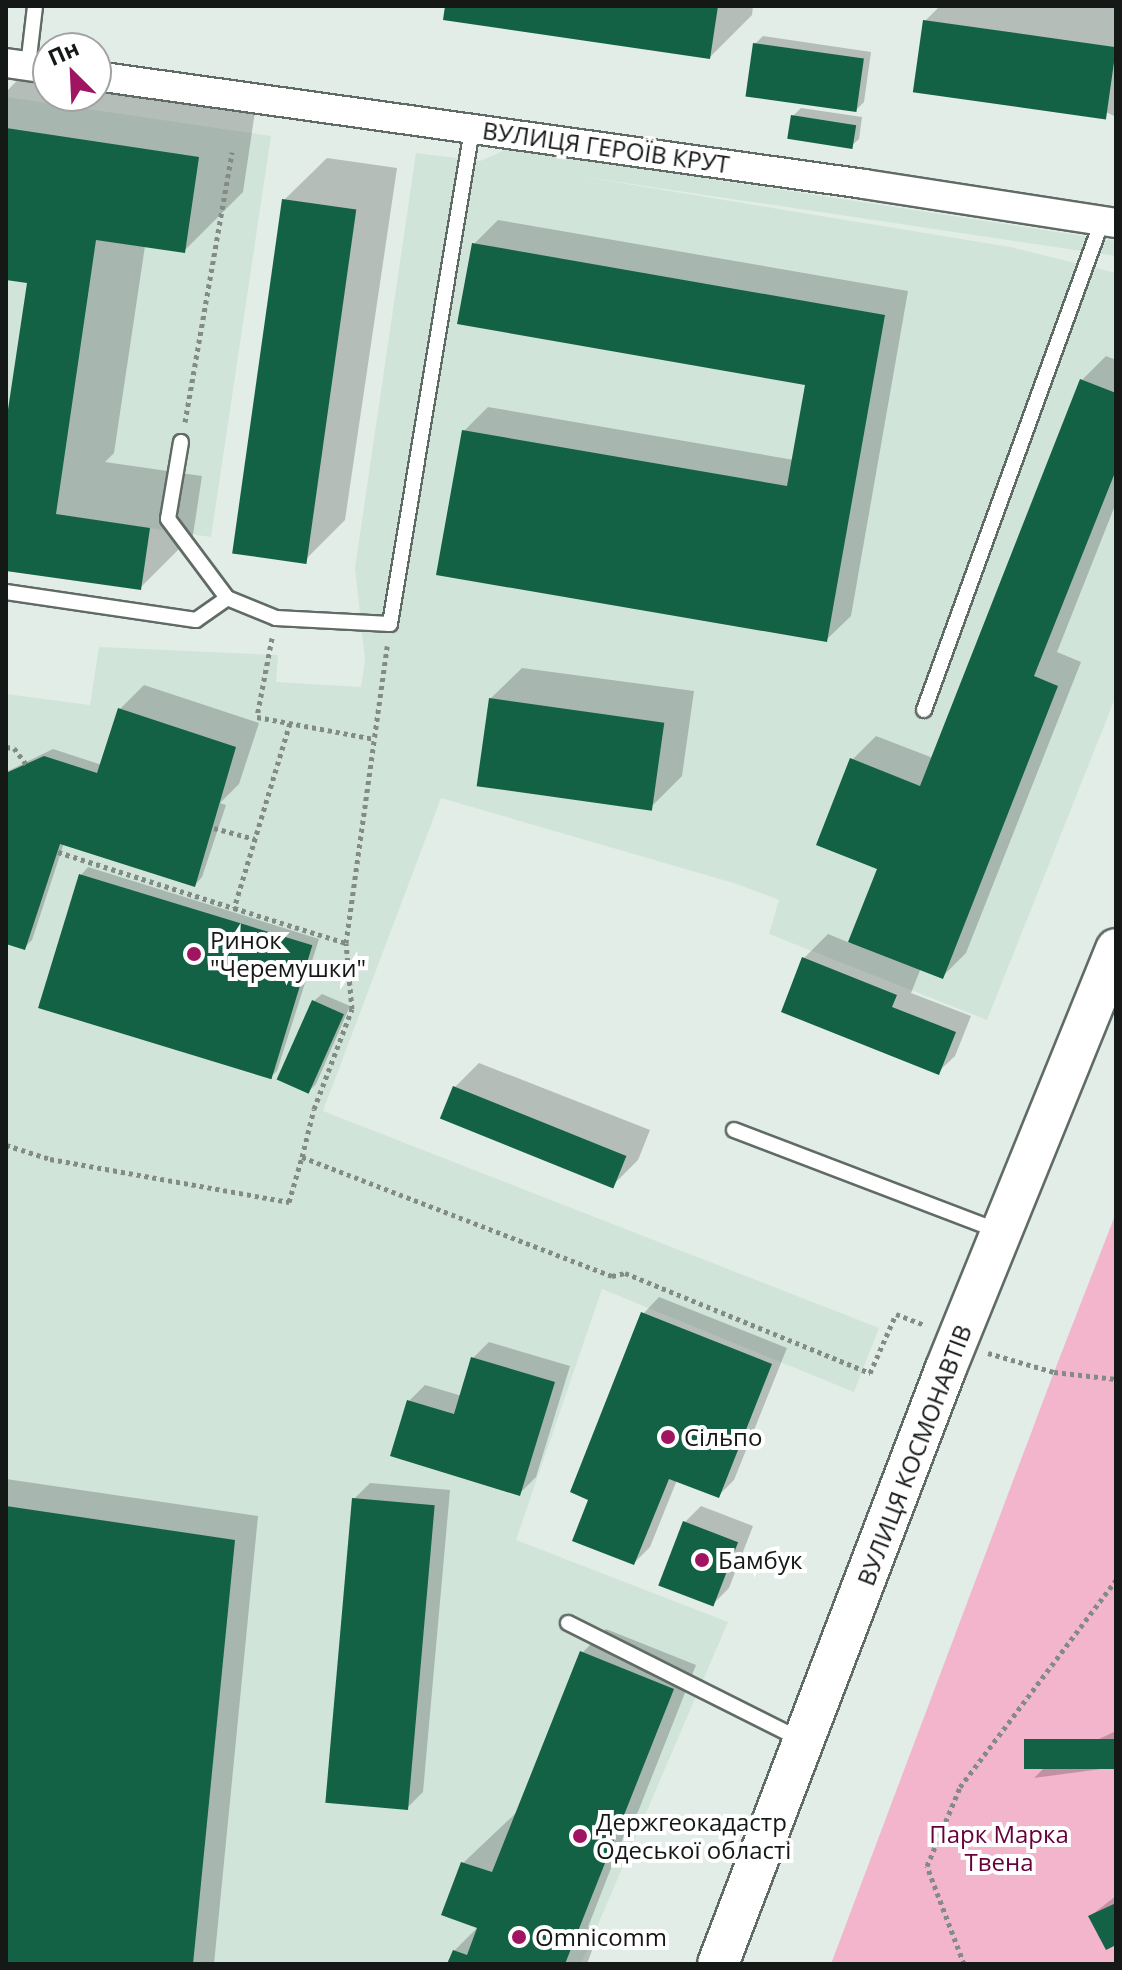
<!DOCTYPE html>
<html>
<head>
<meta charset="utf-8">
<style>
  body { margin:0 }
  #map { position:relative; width:1122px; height:1970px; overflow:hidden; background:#e2ede7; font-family:"Open Sans",sans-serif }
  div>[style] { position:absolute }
  .built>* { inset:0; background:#d1e4da }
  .green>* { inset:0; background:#f3b5cc }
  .shadow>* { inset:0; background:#0003 }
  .building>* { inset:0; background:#146245; transform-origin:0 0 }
  .path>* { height:5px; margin-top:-2.5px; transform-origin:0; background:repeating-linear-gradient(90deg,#838b87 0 4px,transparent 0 8px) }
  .roads { filter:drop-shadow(2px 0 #616b66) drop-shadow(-2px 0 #616b66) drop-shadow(0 2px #616b66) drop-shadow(0 -2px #616b66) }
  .lane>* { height:14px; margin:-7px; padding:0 7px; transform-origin:7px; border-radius:7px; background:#fff }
  .street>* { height:28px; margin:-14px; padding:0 14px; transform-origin:14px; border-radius:14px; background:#fff }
  .secondary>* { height:40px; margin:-20px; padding:0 20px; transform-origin:20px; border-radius:20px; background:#fff }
  .dots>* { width:22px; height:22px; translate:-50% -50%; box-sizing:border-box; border:4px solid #fff; border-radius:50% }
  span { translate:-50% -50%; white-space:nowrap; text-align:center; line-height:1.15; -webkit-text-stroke:8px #fff; paint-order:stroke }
  .street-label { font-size:24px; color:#141816 }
  .poi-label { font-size:24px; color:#141816 }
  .left { translate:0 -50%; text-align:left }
  .park-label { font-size:24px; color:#67003b }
  .frame { position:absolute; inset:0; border:8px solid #141816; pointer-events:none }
  .north { position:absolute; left:32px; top:32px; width:80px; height:80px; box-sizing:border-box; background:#fff; border:2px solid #a1a3a2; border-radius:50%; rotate:336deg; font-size:22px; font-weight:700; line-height:32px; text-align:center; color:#141816 }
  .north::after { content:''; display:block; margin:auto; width:28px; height:36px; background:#a01561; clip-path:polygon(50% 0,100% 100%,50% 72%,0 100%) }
</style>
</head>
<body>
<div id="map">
  <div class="built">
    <i style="clip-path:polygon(6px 97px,271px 136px,211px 537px,6px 507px)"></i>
    <i style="clip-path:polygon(510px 148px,1116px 241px,1116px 256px,578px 176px,1010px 247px,1116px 273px,1116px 696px,987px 1020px,769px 934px,779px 900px,737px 884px,441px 798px,323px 1111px,879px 1328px,854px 1392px,602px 1289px,516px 1540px,728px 1622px,581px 1964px,6px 1964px,6px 694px,90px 705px,99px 647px,278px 655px,276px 682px,361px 687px,365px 660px,355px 568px,416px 153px,480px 161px)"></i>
  </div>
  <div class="green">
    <i style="clip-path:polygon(1116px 1213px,1116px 1964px,831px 1964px,1054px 1372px)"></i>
  </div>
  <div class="shadow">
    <i style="clip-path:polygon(447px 6px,753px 6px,752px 15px,710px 57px)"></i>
    <i style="clip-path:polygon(940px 6px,1116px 6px,1116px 117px,925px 21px)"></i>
    <i style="clip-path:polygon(763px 36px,871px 52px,864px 102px,856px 110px,755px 44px)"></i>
    <i style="clip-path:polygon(32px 65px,48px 68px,48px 96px,96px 96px,96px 75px,257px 98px,243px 192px,184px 251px,145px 246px,114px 453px,105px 462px,202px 476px,193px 535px,140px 588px,6px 569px,6px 437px,29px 281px,6px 278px,6px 92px)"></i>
    <i style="clip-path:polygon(801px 108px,862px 117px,859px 139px,851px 146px,793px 116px)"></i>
    <i style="clip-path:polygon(327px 158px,397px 168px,345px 520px,303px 562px,284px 200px)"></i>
    <i style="clip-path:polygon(498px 220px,908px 291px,851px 616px,826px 640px,464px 431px,488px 407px,794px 460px,808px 383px,474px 244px)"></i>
    <i style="clip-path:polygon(1106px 356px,1116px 360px,1116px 503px,1057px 652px,1081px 662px,966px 953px,942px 977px,921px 968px,911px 993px,971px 1016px,955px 1056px,938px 1072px,804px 958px,828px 934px,850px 943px,880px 868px,852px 760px,876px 736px,933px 758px,1082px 380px)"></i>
    <i style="clip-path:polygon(522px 668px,694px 691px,682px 776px,651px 807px,490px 699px)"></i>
    <i style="clip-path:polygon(144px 685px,259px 723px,239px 784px,220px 803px,226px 805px,202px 877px,195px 885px,64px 843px,32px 940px,24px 948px,6px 942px,6px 772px,53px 749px,102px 765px,120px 709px)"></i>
    <i style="clip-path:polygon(88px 867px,319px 939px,277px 1071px,269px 1078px,81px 875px)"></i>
    <i style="clip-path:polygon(322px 994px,350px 1006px,316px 1084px,308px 1092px,314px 1001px)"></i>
    <i style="clip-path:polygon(479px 1063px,650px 1130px,638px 1160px,614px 1184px,455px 1087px)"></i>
    <i style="clip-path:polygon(659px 1297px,787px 1348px,734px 1480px,718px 1496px,677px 1480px,650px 1547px,634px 1563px,591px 1499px,643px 1314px)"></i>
    <i style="clip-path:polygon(489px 1342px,570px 1366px,536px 1477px,520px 1493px,409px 1401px,425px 1385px,462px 1396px,473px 1358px)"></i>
    <i style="clip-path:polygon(6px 1479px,258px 1516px,214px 1964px,6px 1964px)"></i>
    <i style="clip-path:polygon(370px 1483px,450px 1490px,423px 1792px,407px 1808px,354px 1499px)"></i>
    <i style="clip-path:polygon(701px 1506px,753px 1526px,729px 1588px,713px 1604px,685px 1522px)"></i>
    <i style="clip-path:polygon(606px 1629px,696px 1665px,632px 1827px,624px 1835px,617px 1854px,599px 1847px,599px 1851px,615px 1858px,588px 1927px,599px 1931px,587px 1964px,449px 1964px,454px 1951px,478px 1927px,463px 1863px,518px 1811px,582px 1653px)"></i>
    <i style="clip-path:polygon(1116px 1731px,1116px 1767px,1034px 1778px,1050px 1762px)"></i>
    <i style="clip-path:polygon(1116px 1896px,1116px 1943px,1090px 1916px)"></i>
  </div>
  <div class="building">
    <i style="clip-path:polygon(445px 6px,718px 6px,710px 59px,443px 20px)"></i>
    <i style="left:923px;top:20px;width:195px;height:73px;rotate:8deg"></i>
    <i style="left:753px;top:43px;width:112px;height:54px;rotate:8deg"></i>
    <i style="left:791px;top:115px;width:66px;height:24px;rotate:9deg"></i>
    <i style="clip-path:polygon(6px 128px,199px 157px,185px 253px,96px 240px,56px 514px,150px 528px,141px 590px,6px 571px,6px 423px,27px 283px,6px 280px)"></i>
    <i style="left:282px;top:199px;width:75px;height:358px;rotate:8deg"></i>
    <i style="clip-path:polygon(472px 243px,885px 315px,827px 642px,436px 575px,462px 430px,787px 486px,805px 385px,457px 324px)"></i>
    <i style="clip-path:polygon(1080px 379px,1116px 393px,1116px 470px,1034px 676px,1058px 686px,943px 979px,848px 942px,877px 869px,816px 845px,850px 758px,920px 786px)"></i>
    <i style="left:489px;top:698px;width:177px;height:89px;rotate:8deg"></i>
    <i style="clip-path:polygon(118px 708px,236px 747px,195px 887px,60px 844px,25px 950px,6px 944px,6px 773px,44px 756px,97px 773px)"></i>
    <i style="left:79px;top:874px;width:244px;height:140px;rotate:17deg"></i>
    <i style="clip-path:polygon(802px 957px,897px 995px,892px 1007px,956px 1032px,939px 1075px,781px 1012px)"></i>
    <i style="left:312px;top:1000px;width:35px;height:87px;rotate:24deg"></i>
    <i style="left:453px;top:1086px;width:187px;height:35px;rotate:22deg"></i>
    <i style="clip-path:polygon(641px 1312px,772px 1364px,719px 1498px,669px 1479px,634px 1565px,572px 1541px,588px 1500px,570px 1492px)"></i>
    <i style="clip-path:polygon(471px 1357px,555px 1382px,520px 1496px,390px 1456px,407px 1400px,454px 1414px)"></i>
    <i style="left:352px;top:1498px;width:83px;height:306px;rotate:5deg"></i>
    <i style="clip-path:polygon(6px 1506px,235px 1540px,193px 1964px,6px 1964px)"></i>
    <i style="left:683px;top:1521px;width:59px;height:69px;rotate:21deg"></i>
    <i style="clip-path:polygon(580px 1651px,674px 1689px,565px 1964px,447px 1964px,453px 1950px,467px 1955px,477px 1928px,441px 1915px,461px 1862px,492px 1872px)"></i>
    <i style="left:1116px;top:1739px;width:30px;height:92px;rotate:90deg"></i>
    <i style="clip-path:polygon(1116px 1903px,1116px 1945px,1106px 1950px,1088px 1916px)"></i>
  </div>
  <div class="path">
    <i style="left:185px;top:422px;width:274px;rotate:-80.1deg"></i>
    <i style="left:272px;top:638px;width:80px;rotate:100.8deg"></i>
    <i style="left:257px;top:717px;width:119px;rotate:10.6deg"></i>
    <i style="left:290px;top:723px;width:193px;rotate:106.8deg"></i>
    <i style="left:234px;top:908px;width:117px;rotate:17.4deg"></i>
    <i style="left:6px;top:747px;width:8px;rotate:7deg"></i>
    <i style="left:14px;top:748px;width:20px;rotate:53deg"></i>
    <i style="left:214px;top:828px;width:42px;rotate:15deg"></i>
    <i style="left:58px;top:852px;width:185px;rotate:17.7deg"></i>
    <i style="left:6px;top:1145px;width:46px;rotate:17.7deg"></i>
    <i style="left:50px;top:1159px;width:243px;rotate:10.2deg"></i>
    <i style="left:289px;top:1202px;width:47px;rotate:-73.9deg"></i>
    <i style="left:302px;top:1157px;width:332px;rotate:21deg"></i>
    <i style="left:612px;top:1276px;width:13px;rotate:-13deg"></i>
    <i style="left:625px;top:1273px;width:265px;rotate:22.2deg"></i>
    <i style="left:870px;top:1373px;width:64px;rotate:-66.2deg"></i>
    <i style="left:896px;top:1314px;width:30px;rotate:21deg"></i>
    <i style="left:302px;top:1157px;width:49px;rotate:-76deg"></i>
    <i style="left:314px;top:1109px;width:107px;rotate:-69.2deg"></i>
    <i style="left:352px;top:1009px;width:66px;rotate:-95.2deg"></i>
    <i style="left:346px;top:943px;width:300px;rotate:-82.1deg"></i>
    <i style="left:988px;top:1353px;width:69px;rotate:16.1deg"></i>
    <i style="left:1054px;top:1372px;width:62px;rotate:6.4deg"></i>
    <i style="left:964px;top:1964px;width:105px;rotate:-110.7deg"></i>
    <i style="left:927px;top:1866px;width:86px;rotate:-67.3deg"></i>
    <i style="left:960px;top:1787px;width:259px;rotate:-53deg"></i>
  </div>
  <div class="roads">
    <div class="lane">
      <i style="left:28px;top:66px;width:60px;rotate:-83.3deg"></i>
      <i style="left:181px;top:442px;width:78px;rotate:99.6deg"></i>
      <i style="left:168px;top:519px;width:99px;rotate:53.2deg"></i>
      <i style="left:227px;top:598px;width:53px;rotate:22.2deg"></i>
      <i style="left:276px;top:618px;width:114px;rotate:3deg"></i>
      <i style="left:390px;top:624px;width:502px;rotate:-80.59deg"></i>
      <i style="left:6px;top:592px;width:192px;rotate:8.4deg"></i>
      <i style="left:196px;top:620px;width:38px;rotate:-35deg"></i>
      <i style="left:924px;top:710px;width:520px;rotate:-70deg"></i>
      <i style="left:734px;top:1130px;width:284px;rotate:20.9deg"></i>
      <i style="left:568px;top:1623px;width:262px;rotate:26.6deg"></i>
    </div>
    <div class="street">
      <i style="left:6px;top:63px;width:42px;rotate:8.1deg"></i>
      <i style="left:96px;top:76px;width:776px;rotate:8deg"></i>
      <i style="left:864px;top:184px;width:255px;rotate:8.8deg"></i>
    </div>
    <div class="secondary">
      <i style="left:718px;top:1964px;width:638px;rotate:-69.07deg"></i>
      <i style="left:946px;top:1368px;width:452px;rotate:-67.9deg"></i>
    </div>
  </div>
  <div class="dots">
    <i style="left:194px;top:954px;background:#a01561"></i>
    <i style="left:668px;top:1437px;background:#a01561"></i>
    <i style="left:702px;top:1560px;background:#a01561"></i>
    <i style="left:580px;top:1836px;background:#a01561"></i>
    <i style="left:519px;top:1937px;background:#a01561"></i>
  </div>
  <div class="street-label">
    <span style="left:606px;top:147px;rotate:8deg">ВУЛИЦЯ ГЕРОЇВ КРУТ</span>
    <span style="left:914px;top:1455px;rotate:-69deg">ВУЛИЦЯ КОСМОНАВТІВ</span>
  </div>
  <div class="poi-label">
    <span class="left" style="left:210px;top:954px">Ринок<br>"Черемушки"</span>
    <span class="left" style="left:684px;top:1437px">Сільпо</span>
    <span class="left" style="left:718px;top:1560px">Бамбук</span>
    <span class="left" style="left:596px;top:1836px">Держгеокадастр<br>Одеської області</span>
    <span class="left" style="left:535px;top:1937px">Omnicomm</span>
  </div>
  <div class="park-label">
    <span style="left:999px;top:1848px">Парк Марка<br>Твена</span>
  </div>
  <div class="frame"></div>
  <div class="north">Пн</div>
</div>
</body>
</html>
